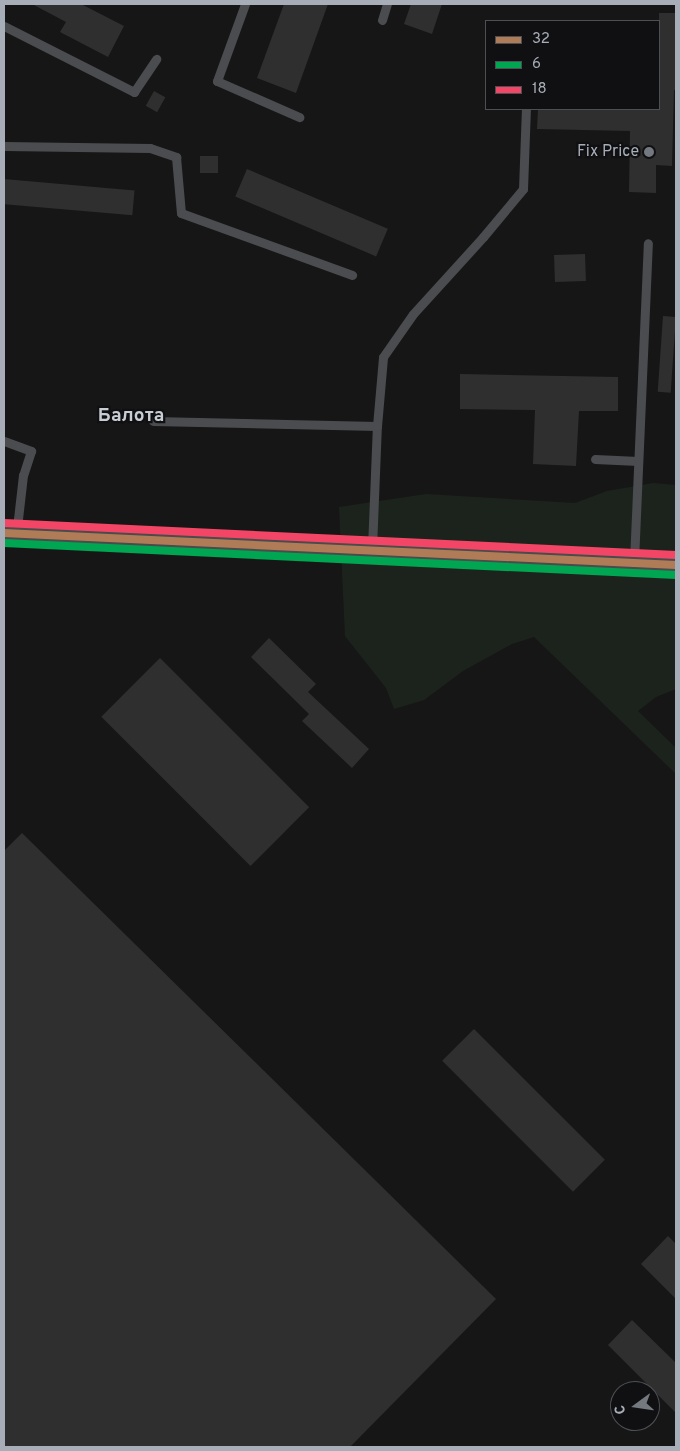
<!DOCTYPE html>
<html>
<head>
<meta charset="utf-8">
<style>
  body { margin:0 }
  #map { position:relative; width:680px; height:1451px; overflow:hidden; background:#161616; font-family:Overpass,sans-serif }
  div>[style] { position:absolute }
  .green>* { inset:0; background:#1c231c }
  .building>* { inset:0; background:#2f2f30; transform-origin:0 0 }
  .lane>* { height:9px; margin:-4.5px; padding:0 4.5px; transform-origin:4.5px; border-radius:4.5px; background:#4a4c4f }
  .secondary>* { height:25px; margin:-12.5px; padding:0 12.5px; transform-origin:12.5px; border-radius:12.5px; background:#494b4d }
  .bus-1>* { height:8px; margin:-4px; padding:0 4px; transform-origin:4px; border-radius:4px; background:#b07c57 }
  .bus-2>* { height:8px; margin:-4px; padding:0 4px; transform-origin:4px; border-radius:4px; background:#00a651 }
  .bus-3>* { height:8px; margin:-4px; padding:0 4px; transform-origin:4px; border-radius:4px; background:#f34667 }
  .dots>* { width:14px; height:14px; translate:-50% -50%; box-sizing:border-box; border:2px solid #101012; border-radius:50% }
  span { translate:-50% -50%; white-space:nowrap; text-align:center; line-height:1.15; -webkit-text-stroke:4.5px #101012; paint-order:stroke }
  .poi-label { font-size:16px; color:#a7aeb8 }
  .right { translate:-100% -50%; text-align:right }
  .quarter-label { font-size:19px; color:#c8cdd4; font-weight:700 }
  .frame { position:absolute; inset:0; border:5px solid #a7aeb8; pointer-events:none }
  .legend { position:absolute; left:485px; top:20px; width:175px; height:90px; box-sizing:border-box; background:#101012; border:1px solid #4c4f54; margin:0; padding:6px 9px; list-style:none; font-size:15px; color:#a7aeb8 }
  .legend li { display:flex; align-items:center; gap:10px; height:25px }
  .legend b { width:25px; border:1px solid #4c4f54 }
  .north { position:absolute; left:610px; top:1381px; width:50px; height:50px; box-sizing:border-box; background:#101012; border:1px solid #4c4f54; border-radius:50%; rotate:256deg; font-size:14px; font-weight:700; line-height:20px; text-align:center; color:#a7aeb8 }
  .north::after { content:''; display:block; margin:auto; width:18px; height:22px; background:#74797f; clip-path:polygon(50% 0,100% 100%,50% 72%,0 100%) }
</style>
</head>
<body>
<div id="map">
  <div class="green">
    <i style="clip-path:polygon(653px 483px,676px 485px,676px 689px,656px 697px,638px 711px,676px 748px,676px 774px,534px 637px,512px 644px,463px 671px,424px 700px,394px 709px,386px 688px,345px 636px,339px 507px,426px 494px,575px 503px,607px 491px)"></i>
  </div>
  <div class="building">
    <i style="clip-path:polygon(32px 4px,81px 4px,124px 26px,108px 57px,60px 32px,66px 22px)"></i>
    <i style="clip-path:polygon(284px 4px,328px 4px,296px 93px,257px 78px)"></i>
    <i style="clip-path:polygon(411px 4px,442px 4px,432px 34px,404px 24px)"></i>
    <i style="clip-path:polygon(659px 13px,676px 13px,676px 90px,674px 90px,672px 166px,656px 165px,656px 193px,629px 192px,630px 131px,537px 129px,538px 109px,659px 109px)"></i>
    <i style="left:154px;top:91px;width:13px;height:17px;rotate:29deg"></i>
    <i style="left:200px;top:156px;width:18px;height:17px"></i>
    <i style="left:247px;top:169px;width:153px;height:30px;rotate:23deg"></i>
    <i style="left:4px;top:179px;width:131px;height:25px;rotate:5deg"></i>
    <i style="left:585px;top:254px;width:27px;height:31px;rotate:88deg"></i>
    <i style="left:663px;top:316px;width:13px;height:76px;rotate:4deg"></i>
    <i style="clip-path:polygon(460px 374px,618px 377px,618px 411px,579px 411px,576px 466px,533px 464px,535px 410px,460px 409px)"></i>
    <i style="clip-path:polygon(269px 638px,316px 684px,308px 692px,369px 749px,352px 768px,302px 721px,309px 714px,251px 657px)"></i>
    <i style="left:160px;top:658px;width:211px;height:83px;rotate:45deg"></i>
    <i style="clip-path:polygon(22px 833px,496px 1299px,350px 1447px,4px 1447px,4px 851px)"></i>
    <i style="left:474px;top:1029px;width:185px;height:45px;rotate:45deg"></i>
    <i style="clip-path:polygon(668px 1236px,676px 1244px,676px 1299px,641px 1264px)"></i>
    <i style="clip-path:polygon(632px 1320px,676px 1363px,676px 1413px,608px 1345px)"></i>
  </div>
  <div class="lane">
    <i style="left:245px;top:4px;width:82px;rotate:110deg"></i>
    <i style="left:217px;top:81px;width:90px;rotate:23.7deg"></i>
    <i style="left:382px;top:20px;width:17px;rotate:-73deg"></i>
    <i style="left:4px;top:26px;width:146px;rotate:26.9deg"></i>
    <i style="left:134px;top:92px;width:40px;rotate:-56deg"></i>
    <i style="left:4px;top:146px;width:146px;rotate:0.8deg"></i>
    <i style="left:150px;top:148px;width:28px;rotate:19deg"></i>
    <i style="left:176px;top:157px;width:56px;rotate:84.9deg"></i>
    <i style="left:181px;top:213px;width:182px;rotate:19.9deg"></i>
    <i style="left:153px;top:421px;width:224px;rotate:1.3deg"></i>
    <i style="left:4px;top:441px;width:29px;rotate:20deg"></i>
    <i style="left:31px;top:451px;width:25px;rotate:108deg"></i>
    <i style="left:23px;top:475px;width:44px;rotate:96.5deg"></i>
    <i style="left:18px;top:519px;width:14px;rotate:82deg"></i>
    <i style="left:595px;top:459px;width:43px;rotate:2.7deg"></i>
    <i style="left:372px;top:548px;width:122px;rotate:-87.7deg"></i>
    <i style="left:377px;top:426px;width:69px;rotate:-85deg"></i>
    <i style="left:383px;top:357px;width:52px;rotate:-55.1deg"></i>
    <i style="left:413px;top:314px;width:104px;rotate:-47.7deg"></i>
    <i style="left:483px;top:237px;width:62px;rotate:-50.2deg"></i>
    <i style="left:523px;top:189px;width:80px;rotate:-87.9deg"></i>
    <i style="left:634px;top:561px;width:318px;rotate:-87.5deg"></i>
  </div>
  <div class="secondary">
    <i style="left:4px;top:533px;width:673px;rotate:2.73deg"></i>
  </div>
  <div class="bus-1">
    <i style="left:4px;top:533px;width:673px;rotate:2.73deg"></i>
  </div>
  <div class="bus-2">
    <i style="left:4px;top:543px;width:673px;rotate:2.73deg"></i>
  </div>
  <div class="bus-3">
    <i style="left:4px;top:523px;width:673px;rotate:2.73deg"></i>
  </div>
  <div class="dots">
    <i style="left:649px;top:152px;background:#74797f"></i>
  </div>
  <div class="poi-label">
    <span class="right" style="left:639px;top:152px">Fix Price</span>
  </div>
  <div class="quarter-label">
    <span style="left:131px;top:417px">Балота</span>
  </div>
  <div class="frame"></div>
  <ul class="legend">
  <li><b style="height:6px;background:#b07c57"></b>32</li>
  <li><b style="height:6px;background:#00a651"></b>6</li>
  <li><b style="height:6px;background:#f34667"></b>18</li>
  </ul>
  <div class="north">С</div>
</div>
</body>
</html>
